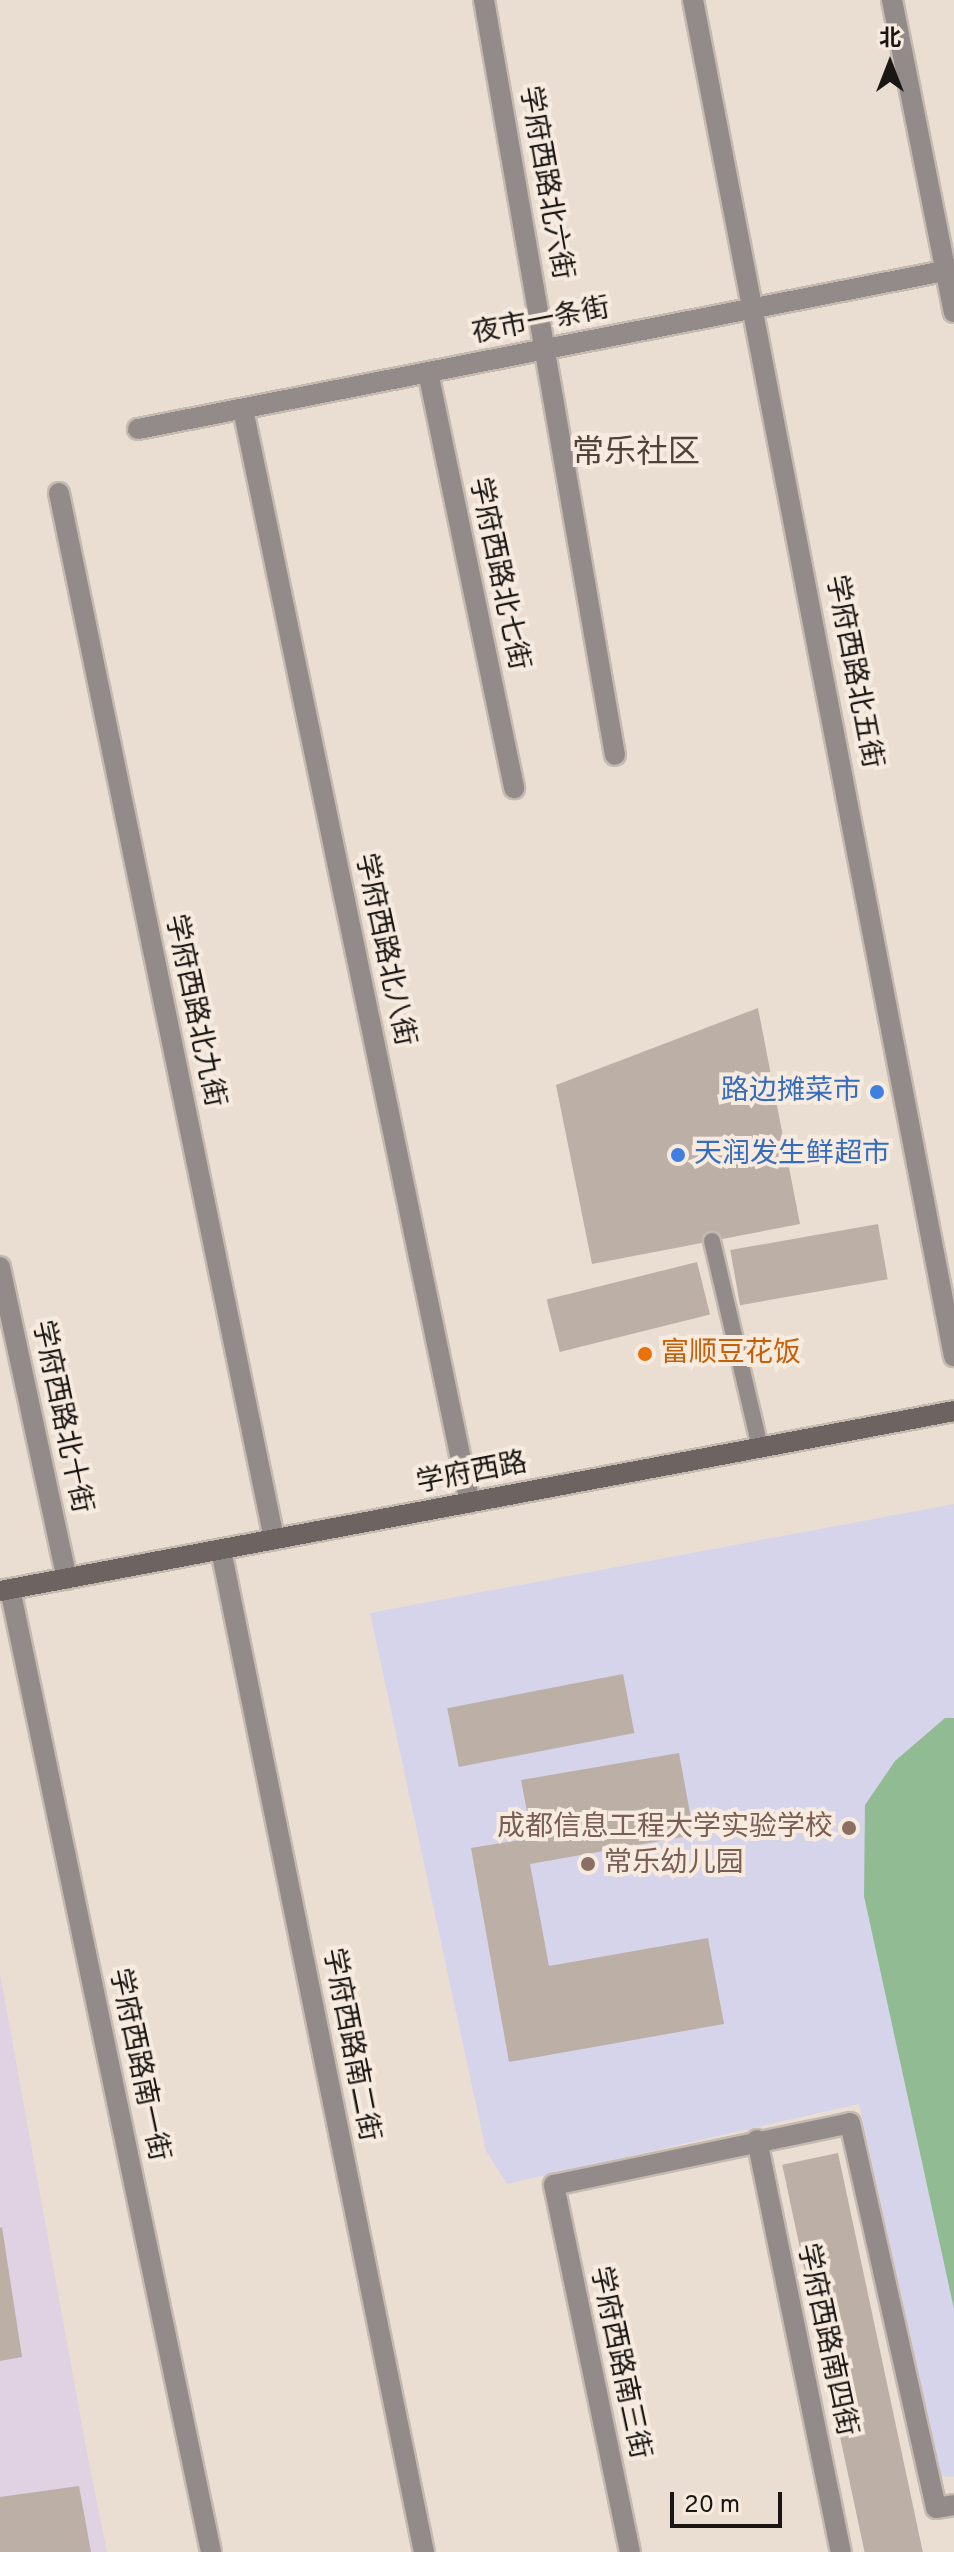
<!DOCTYPE html>
<html>
<head>
<meta charset="utf-8">
<style>
  body { margin:0 }
  #map { position:relative; width:954px; height:2552px; overflow:hidden; background:#eaded3; font-family:Overpass,"Noto Sans SC",sans-serif }
  div>[style] { position:absolute }
  .commercial>* { inset:0; background:#e0d1e3 }
  .education>* { inset:0; background:#d6d4ea }
  .green>* { inset:0; background:#91bb92 }
  .building>* { inset:0; background:#bcafa6; transform-origin:0 0 }
  .roads { filter:drop-shadow(2px 0 #c5bab0) drop-shadow(-2px 0 #c5bab0) drop-shadow(0 2px #c5bab0) drop-shadow(0 -2px #c5bab0) }
  .lane>* { height:16px; margin:-8px; padding:0 8px; transform-origin:8px; border-radius:8px; background:#928b89 }
  .street>* { height:20px; margin:-10px; padding:0 10px; transform-origin:10px; border-radius:10px; background:#928b89 }
  .secondary>* { height:20px; margin:-10px; padding:0 10px; transform-origin:10px; border-radius:10px; background:#6d6360 }
  .dots>* { width:22px; height:22px; translate:-50% -50%; box-sizing:border-box; border:4px solid #f7ebe0; border-radius:50% }
  span { translate:-50% -50%; white-space:nowrap; text-align:center; line-height:1.15; -webkit-text-stroke:8px #f7ebe0; paint-order:stroke }
  .street-label { font-size:28px; color:#1a1613 }
  .shop-label { font-size:28px; color:#366cbe }
  .right { translate:-100% -50%; text-align:right }
  .left { translate:0 -50%; text-align:left }
  .food-label { font-size:28px; color:#c56008 }
  .education-label { font-size:28px; color:#785e54 }
  .quarter-label { font-size:32px; color:#4d433a }
  .north { position:absolute; left:850px; top:24px; width:80px; height:80px; -webkit-text-stroke:6px #f7ebe0; paint-order:stroke; rotate:0deg; font-size:22px; font-weight:700; line-height:32px; text-align:center; color:#1a1613 }
  .north::after { content:''; display:block; margin:auto; width:28px; height:36px; background:#1a1613; clip-path:polygon(50% 0,100% 100%,50% 72%,0 100%) }
  .scale { position:absolute; left:670px; top:2492px; width:112px; height:36px; box-sizing:border-box; border:4px solid #1a1613; border-top:0; padding-left:10px; font-size:24px; line-height:28px; white-space:nowrap; color:#1a1613; -webkit-text-stroke:6px #f7ebe0; paint-order:stroke }
</style>
</head>
<body>
<div id="map">
  <div class="commercial">
    <i style="clip-path:polygon(0 1973px,87px 2453px,107px 2552px,0 2552px)"></i>
  </div>
  <div class="education">
    <i style="clip-path:polygon(954px 1504px,954px 2477px,941px 2476px,859px 2104px,507px 2184px,486px 2151px,370px 1613px)"></i>
  </div>
  <div class="green">
    <i style="clip-path:polygon(945px 1718px,954px 1718px,954px 2309px,864px 1896px,865px 1805px,895px 1761px)"></i>
  </div>
  <div class="building">
    <i style="clip-path:polygon(758px 1008px,800px 1224px,592px 1264px,556px 1085px)"></i>
    <i style="left:878px;top:1224px;width:56px;height:150px;rotate:80deg"></i>
    <i style="left:697px;top:1262px;width:54px;height:155px;rotate:76deg"></i>
    <i style="left:623px;top:1674px;width:60px;height:179px;rotate:79deg"></i>
    <i style="clip-path:polygon(679px 1753px,694px 1835px,530px 1864px,549px 1966px,708px 1938px,724px 2024px,509px 2062px,471px 1848px,532px 1838px,521px 1780px)"></i>
    <i style="left:838px;top:2153px;width:408px;height:57px;rotate:78deg"></i>
    <i style="clip-path:polygon(2px 2227px,22px 2357px,0 2361px,0 2228px)"></i>
    <i style="clip-path:polygon(79px 2486px,91px 2552px,0 2552px,0 2497px)"></i>
  </div>
  <div class="roads">
    <div class="lane">
      <i style="left:712px;top:1241px;width:212px;rotate:76.9deg"></i>
    </div>
    <div class="street">
      <i style="left:484px;top:0;width:766px;rotate:80.16deg"></i>
      <i style="left:693px;top:0;width:1381px;rotate:79.11deg"></i>
      <i style="left:892px;top:0;width:318px;rotate:78.8deg"></i>
      <i style="left:428px;top:372px;width:425px;rotate:78.3deg"></i>
      <i style="left:243px;top:409px;width:1117px;rotate:78.28deg"></i>
      <i style="left:138px;top:429px;width:832px;rotate:-11.09deg"></i>
      <i style="left:59px;top:493px;width:1068px;rotate:78.38deg"></i>
      <i style="left:0;top:1267px;width:319px;rotate:77.9deg"></i>
      <i style="left:221px;top:1550px;width:1022px;rotate:78.55deg"></i>
      <i style="left:10px;top:1589px;width:984px;rotate:78.21deg"></i>
      <i style="left:757px;top:2140px;width:420px;rotate:78.5deg"></i>
      <i style="left:630px;top:2552px;width:375px;rotate:-101.7deg"></i>
      <i style="left:554px;top:2185px;width:302px;rotate:-11.8deg"></i>
      <i style="left:850px;top:2123px;width:394px;rotate:77.4deg"></i>
      <i style="left:936px;top:2508px;width:18px;rotate:-9deg"></i>
    </div>
    <div class="secondary">
      <i style="left:0;top:1591px;width:971px;rotate:-10.68deg"></i>
    </div>
  </div>
  <div class="dots">
    <i style="left:877px;top:1092px;background:#3f7fe0"></i>
    <i style="left:678px;top:1155px;background:#3f7fe0"></i>
    <i style="left:645px;top:1354px;background:#e8710a"></i>
    <i style="left:849px;top:1828px;background:#8d6e63"></i>
    <i style="left:588px;top:1864px;background:#8d6e63"></i>
  </div>
  <div class="street-label">
    <span style="left:545px;top:183px;rotate:80deg">学府西路北六街</span>
    <span style="left:541px;top:322px;rotate:-11deg">夜市一条街</span>
    <span style="left:498px;top:574px;rotate:78deg">学府西路北七街</span>
    <span style="left:853px;top:672px;rotate:79deg">学府西路北五街</span>
    <span style="left:384px;top:950px;rotate:78deg">学府西路北八街</span>
    <span style="left:194px;top:1011px;rotate:78deg">学府西路北九街</span>
    <span style="left:61px;top:1417px;rotate:78deg">学府西路北十街</span>
    <span style="left:472px;top:1474px;rotate:-11deg">学府西路</span>
    <span style="left:350px;top:2045px;rotate:79deg">学府西路南二街</span>
    <span style="left:138px;top:2065px;rotate:78deg">学府西路南一街</span>
    <span style="left:826px;top:2340px;rotate:78deg">学府西路南四街</span>
    <span style="left:619px;top:2363px;rotate:78deg">学府西路南三街</span>
  </div>
  <div class="shop-label">
    <span class="right" style="left:861px;top:1092px">路边摊菜市</span>
    <span class="left" style="left:694px;top:1155px">天润发生鲜超市</span>
  </div>
  <div class="food-label">
    <span class="left" style="left:661px;top:1354px">富顺豆花饭</span>
  </div>
  <div class="education-label">
    <span class="right" style="left:833px;top:1828px">成都信息工程大学实验学校</span>
    <span class="left" style="left:604px;top:1864px">常乐幼儿园</span>
  </div>
  <div class="quarter-label">
    <span style="left:636px;top:454px">常乐社区</span>
  </div>
  <div class="north">北</div>
  <div class="scale">20 m</div>
</div>
</body>
</html>
